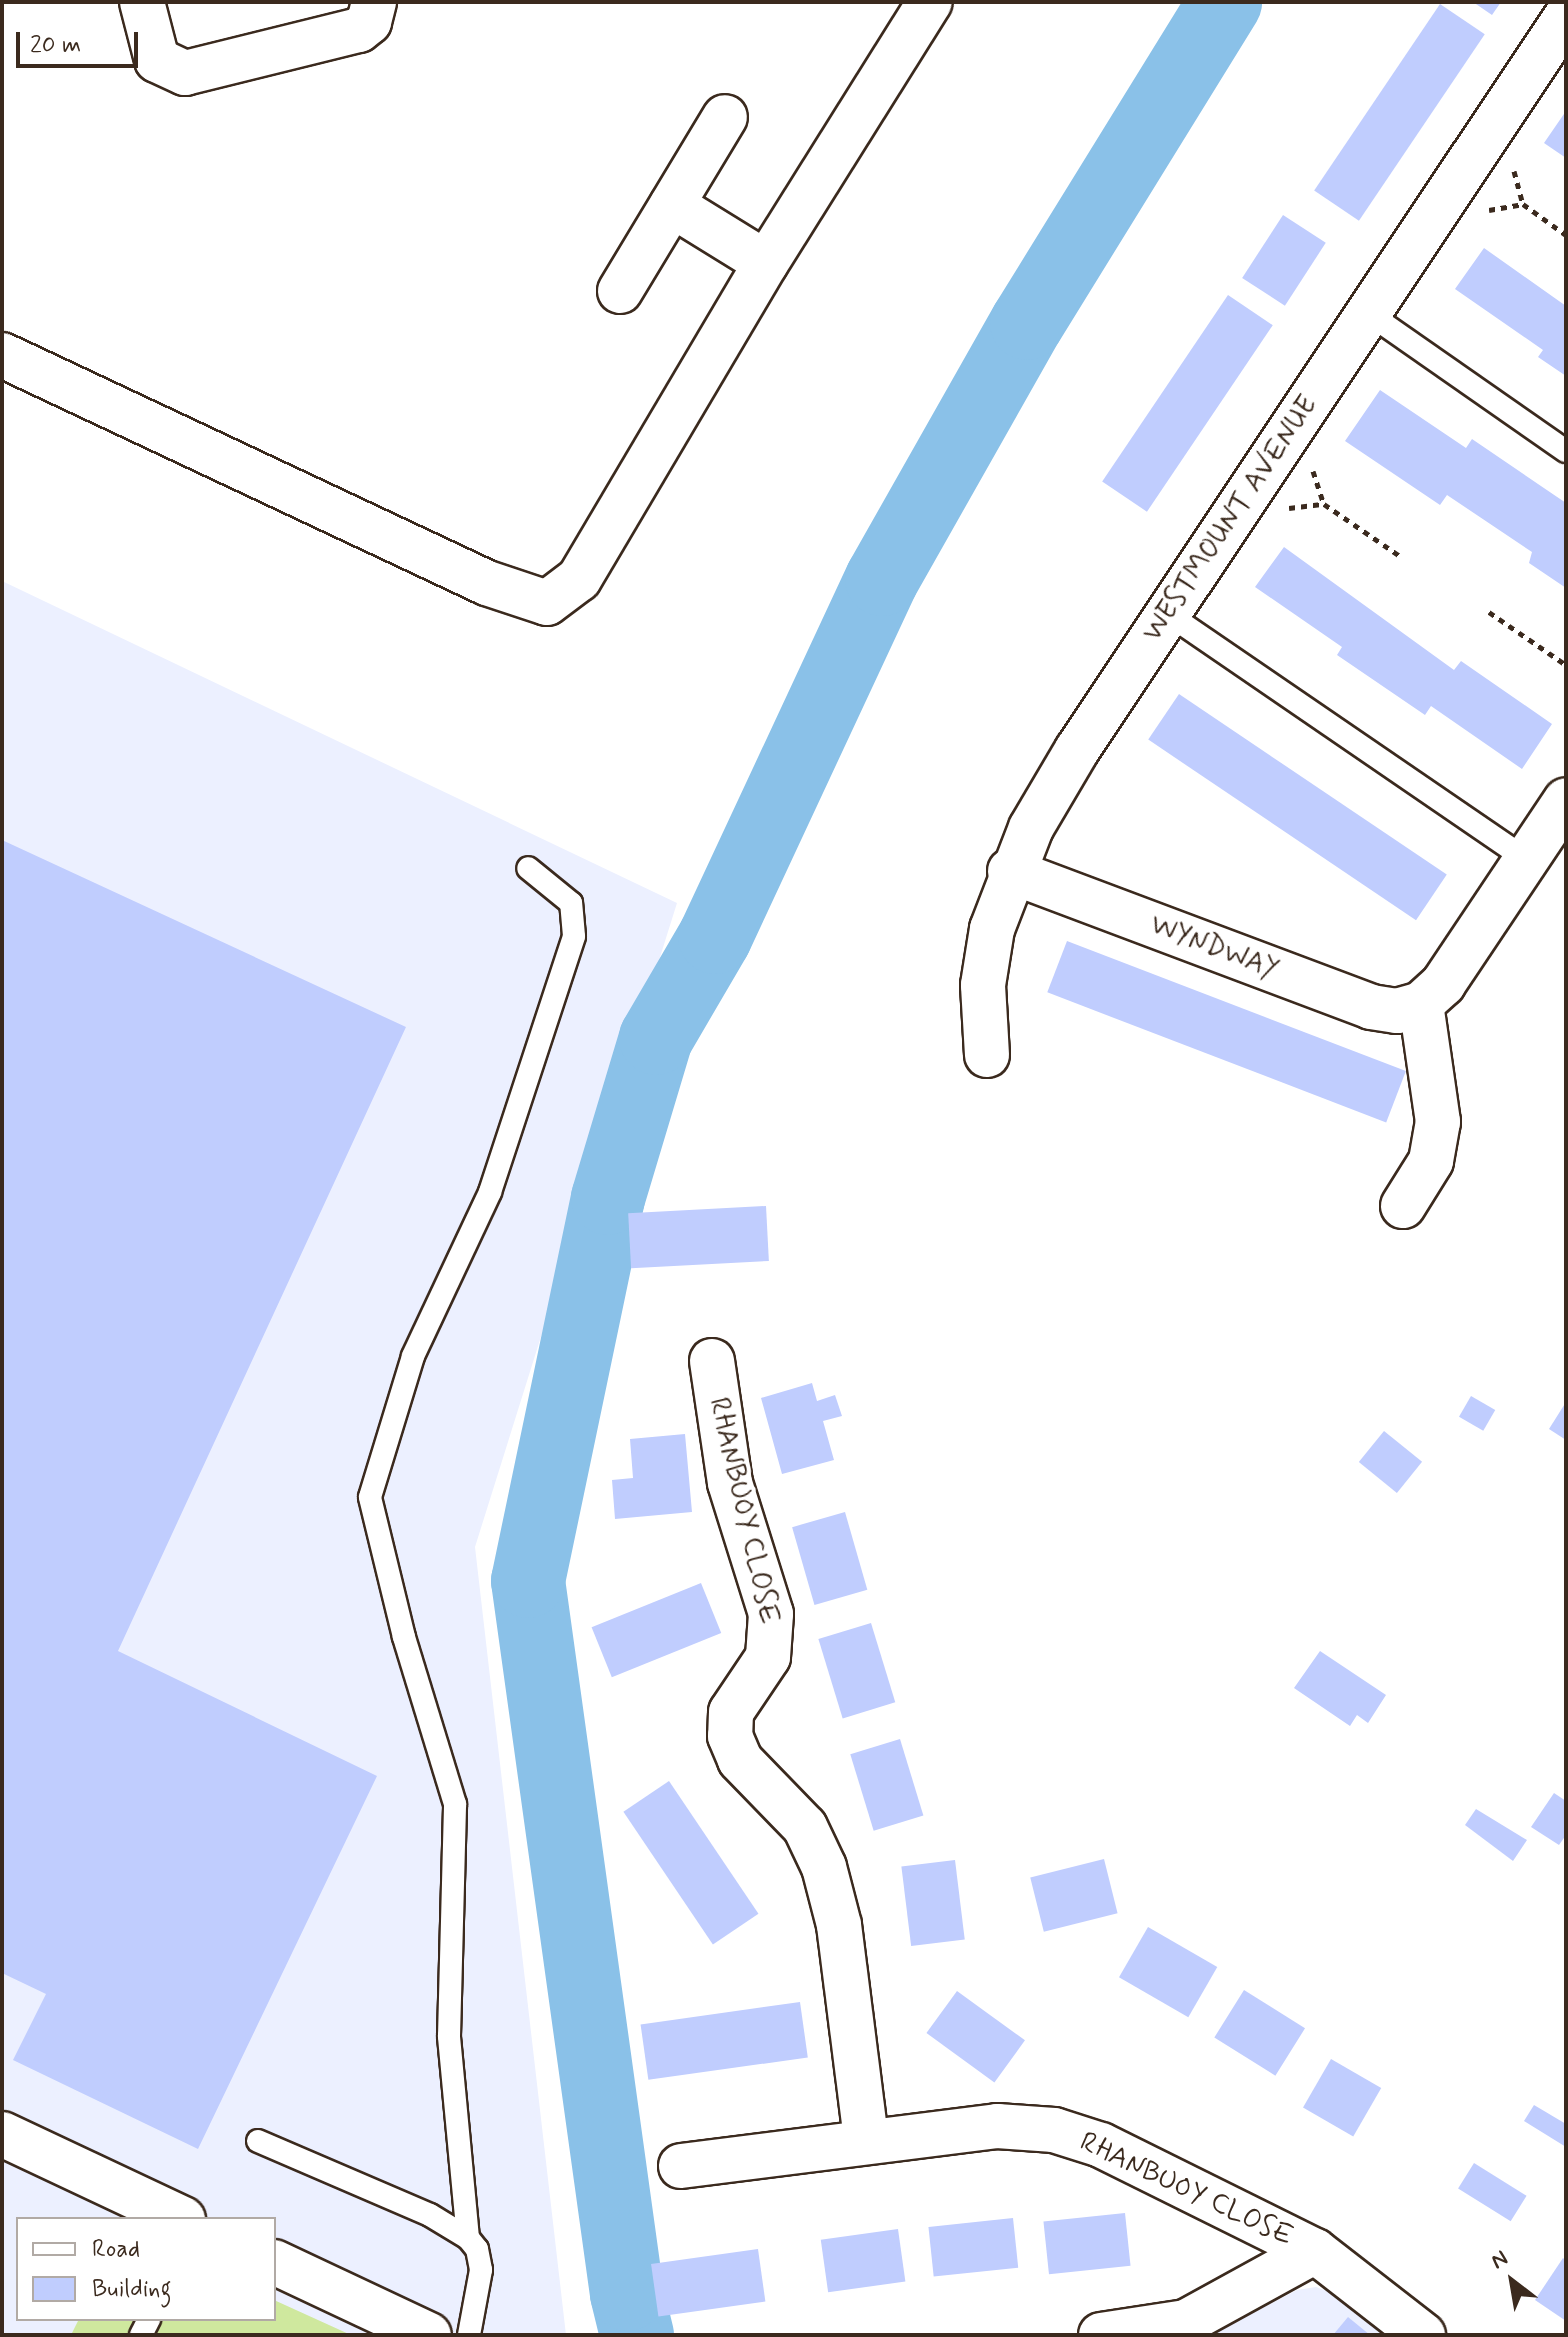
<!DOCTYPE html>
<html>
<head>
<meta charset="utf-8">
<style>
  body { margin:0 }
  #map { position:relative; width:1568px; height:2337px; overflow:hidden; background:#fff; font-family:Mynerve,sans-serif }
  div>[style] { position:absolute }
  .built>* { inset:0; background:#ecf0ff }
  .green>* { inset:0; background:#cfe89e }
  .river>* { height:74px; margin:-37px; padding:0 37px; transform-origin:37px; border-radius:37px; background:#8ac1e8 }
  .building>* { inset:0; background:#c0cdfe; transform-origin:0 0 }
  .path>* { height:5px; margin-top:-2.5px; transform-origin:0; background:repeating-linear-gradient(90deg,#3b2a1e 0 6px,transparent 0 12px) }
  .roads { filter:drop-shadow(2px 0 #3b2a1e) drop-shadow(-2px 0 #3b2a1e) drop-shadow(0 2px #3b2a1e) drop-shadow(0 -2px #3b2a1e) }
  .service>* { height:22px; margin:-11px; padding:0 11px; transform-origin:11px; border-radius:11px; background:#fff }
  .minor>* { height:44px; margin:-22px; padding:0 22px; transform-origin:22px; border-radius:22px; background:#fff }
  span { translate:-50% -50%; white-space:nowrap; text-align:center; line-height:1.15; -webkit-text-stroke:8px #fff; paint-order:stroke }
  .street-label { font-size:28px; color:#3b2a1e }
  .frame { position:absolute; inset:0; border:4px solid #3b2a1e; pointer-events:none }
  .legend { position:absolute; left:16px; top:2217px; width:260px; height:104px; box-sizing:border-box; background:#fff; border:2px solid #b1aaa5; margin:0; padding:10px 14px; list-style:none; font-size:24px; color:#3b2a1e }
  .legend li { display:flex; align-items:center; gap:16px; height:40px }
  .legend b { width:40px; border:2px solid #b1aaa5 }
  .north { position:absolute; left:1472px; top:2241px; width:80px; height:80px; -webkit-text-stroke:6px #fff; paint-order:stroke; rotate:329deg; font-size:22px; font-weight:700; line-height:32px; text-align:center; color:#3b2a1e }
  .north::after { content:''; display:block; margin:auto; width:28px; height:36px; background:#3b2a1e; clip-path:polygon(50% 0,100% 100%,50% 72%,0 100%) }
  .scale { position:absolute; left:16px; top:32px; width:122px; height:36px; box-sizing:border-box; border:4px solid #3b2a1e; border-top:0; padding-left:10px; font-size:24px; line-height:28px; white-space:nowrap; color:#3b2a1e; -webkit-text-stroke:6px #fff; paint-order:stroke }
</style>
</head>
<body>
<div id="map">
  <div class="built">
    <i style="clip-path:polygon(evenodd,2px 581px,677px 903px,475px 1547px,566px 2335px,2px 2335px,2px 581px,18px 2219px,274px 2219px,274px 2319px,18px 2319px,18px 2219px)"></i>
    <i style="clip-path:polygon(1316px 2287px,1338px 2295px,1389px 2335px,1210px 2335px,1297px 2290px)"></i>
  </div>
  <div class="green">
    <i style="clip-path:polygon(274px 2300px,351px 2335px,71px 2335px,79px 2319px,274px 2319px)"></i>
  </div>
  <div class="river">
    <i style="left:637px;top:2335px;width:42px;rotate:-103.7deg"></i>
    <i style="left:627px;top:2294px;width:720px;rotate:-97.9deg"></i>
    <i style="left:528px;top:1581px;width:391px;rotate:-78.2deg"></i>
    <i style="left:608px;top:1198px;width:167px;rotate:-73.3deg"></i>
    <i style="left:656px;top:1038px;width:117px;rotate:-59.7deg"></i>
    <i style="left:715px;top:937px;width:395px;rotate:-65deg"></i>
    <i style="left:882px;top:579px;width:294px;rotate:-60.5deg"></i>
    <i style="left:1027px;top:323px;width:377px;rotate:-58.3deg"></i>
  </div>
  <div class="building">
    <i style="clip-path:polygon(1473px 2px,1501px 2px,1492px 15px)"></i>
    <i style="left:1440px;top:4px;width:54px;height:225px;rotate:34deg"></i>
    <i style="clip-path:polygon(1566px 111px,1566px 158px,1544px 143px)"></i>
    <i style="left:1283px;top:215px;width:51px;height:75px;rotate:33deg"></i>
    <i style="clip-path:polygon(1484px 248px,1566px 306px,1566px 376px,1538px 357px,1543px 350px,1455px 289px)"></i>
    <i style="left:1228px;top:295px;width:54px;height:225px;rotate:34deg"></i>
    <i style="clip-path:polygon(1380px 390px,1466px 448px,1472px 439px,1566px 503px,1566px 588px,1529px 563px,1532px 552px,1447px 495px,1440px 505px,1345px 441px)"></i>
    <i style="clip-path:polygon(1284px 547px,1454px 670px,1461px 661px,1552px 724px,1522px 769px,1431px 706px,1425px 715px,1337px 655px,1342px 647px,1255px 587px)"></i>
    <i style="left:1179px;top:694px;width:323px;height:55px;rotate:34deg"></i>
    <i style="clip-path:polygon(2px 840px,406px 1027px,118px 1651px,377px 1776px,198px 2149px,13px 2060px,46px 1994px,2px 1973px)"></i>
    <i style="left:1067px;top:941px;width:363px;height:55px;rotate:21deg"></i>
    <i style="left:766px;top:1206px;width:55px;height:138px;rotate:87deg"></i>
    <i style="clip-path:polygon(812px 1383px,817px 1401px,835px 1395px,842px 1416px,823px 1421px,834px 1460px,782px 1474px,761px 1398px)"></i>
    <i style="left:1471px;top:1396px;width:28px;height:24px;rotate:30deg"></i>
    <i style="clip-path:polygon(1566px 1402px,1566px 1440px,1549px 1429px)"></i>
    <i style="left:1384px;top:1431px;width:49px;height:40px;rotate:39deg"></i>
    <i style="clip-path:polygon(685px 1434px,692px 1512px,615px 1519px,612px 1480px,633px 1478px,630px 1439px)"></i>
    <i style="left:845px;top:1512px;width:81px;height:55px;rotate:74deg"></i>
    <i style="left:701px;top:1583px;width:54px;height:118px;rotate:68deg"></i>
    <i style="left:871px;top:1623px;width:83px;height:55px;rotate:73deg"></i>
    <i style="clip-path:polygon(1320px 1651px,1386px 1695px,1368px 1723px,1357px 1715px,1350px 1726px,1294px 1688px)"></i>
    <i style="left:900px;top:1739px;width:80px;height:52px;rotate:73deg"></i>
    <i style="left:669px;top:1781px;width:160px;height:55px;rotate:56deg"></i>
    <i style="clip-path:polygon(1554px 1793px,1566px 1801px,1566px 1835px,1559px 1845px,1531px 1827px)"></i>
    <i style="clip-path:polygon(1476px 1809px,1527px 1840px,1513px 1861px,1465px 1825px)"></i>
    <i style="left:1104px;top:1859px;width:56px;height:76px;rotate:76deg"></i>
    <i style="left:955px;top:1860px;width:80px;height:54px;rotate:83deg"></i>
    <i style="left:1148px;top:1927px;width:80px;height:58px;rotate:30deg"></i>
    <i style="left:1244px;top:1990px;width:72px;height:56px;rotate:32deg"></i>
    <i style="left:957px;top:1991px;width:84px;height:52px;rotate:36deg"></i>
    <i style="left:800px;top:2002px;width:56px;height:161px;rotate:82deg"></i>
    <i style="left:1331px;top:2059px;width:58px;height:56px;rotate:30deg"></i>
    <i style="clip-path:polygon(1534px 2105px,1566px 2124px,1566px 2147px,1524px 2121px)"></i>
    <i style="left:1474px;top:2163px;width:62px;height:30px;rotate:32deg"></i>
    <i style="left:1125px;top:2213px;width:53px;height:82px;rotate:84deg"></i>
    <i style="left:1013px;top:2218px;width:50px;height:85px;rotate:84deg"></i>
    <i style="left:898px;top:2229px;width:53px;height:78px;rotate:82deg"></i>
    <i style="left:758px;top:2249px;width:53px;height:108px;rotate:82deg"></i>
    <i style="clip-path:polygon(1563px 2258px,1566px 2261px,1566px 2321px,1535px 2300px)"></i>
    <i style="clip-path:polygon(1348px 2317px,1370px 2335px,1333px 2335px)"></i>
  </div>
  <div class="path">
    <i style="left:1514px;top:171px;width:34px;rotate:75deg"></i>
    <i style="left:1523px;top:204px;width:53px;rotate:35.8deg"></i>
    <i style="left:1489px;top:210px;width:35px;rotate:-10deg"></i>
    <i style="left:1313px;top:471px;width:35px;rotate:72deg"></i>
    <i style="left:1324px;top:504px;width:92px;rotate:34.4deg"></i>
    <i style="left:1289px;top:508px;width:35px;rotate:-7deg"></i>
    <i style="left:1489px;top:612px;width:93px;rotate:34.5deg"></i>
  </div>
  <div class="roads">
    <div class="service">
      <i style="left:1368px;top:313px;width:241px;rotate:34.9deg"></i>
      <i style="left:1168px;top:614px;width:434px;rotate:34.4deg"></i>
      <i style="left:258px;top:2141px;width:187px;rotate:23.3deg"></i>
      <i style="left:430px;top:2215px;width:44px;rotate:31.2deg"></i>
      <i style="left:468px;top:2238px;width:14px;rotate:51deg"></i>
      <i style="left:477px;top:2249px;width:21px;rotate:79deg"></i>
      <i style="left:481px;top:2270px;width:66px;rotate:100.5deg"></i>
      <i style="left:468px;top:2238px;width:203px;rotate:-95.4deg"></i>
      <i style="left:449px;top:2036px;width:232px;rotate:-88.5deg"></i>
      <i style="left:455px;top:1804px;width:175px;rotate:-107deg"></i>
      <i style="left:404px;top:1637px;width:144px;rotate:-103.7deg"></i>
      <i style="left:370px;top:1497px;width:147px;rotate:-73deg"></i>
      <i style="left:413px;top:1356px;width:181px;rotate:-64.8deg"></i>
      <i style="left:490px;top:1192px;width:269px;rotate:-71.8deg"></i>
      <i style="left:574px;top:936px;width:33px;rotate:-95deg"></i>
      <i style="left:571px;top:903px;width:55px;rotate:-140.9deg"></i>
      <i style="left:141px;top:2335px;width:18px;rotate:-63deg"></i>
    </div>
    <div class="minor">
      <i style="left:142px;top:2px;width:60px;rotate:75.5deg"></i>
      <i style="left:157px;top:60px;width:31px;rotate:25deg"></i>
      <i style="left:185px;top:73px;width:179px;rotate:-13.9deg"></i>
      <i style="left:359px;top:30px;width:13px;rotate:-39deg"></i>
      <i style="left:369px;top:22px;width:21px;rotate:-76deg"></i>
      <i style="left:672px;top:205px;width:110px;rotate:31.7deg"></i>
      <i style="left:620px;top:291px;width:203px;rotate:-58.9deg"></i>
      <i style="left:2px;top:355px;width:536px;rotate:25.18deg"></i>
      <i style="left:487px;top:583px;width:63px;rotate:18.4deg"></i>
      <i style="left:547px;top:603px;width:40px;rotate:-37deg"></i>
      <i style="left:579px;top:579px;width:367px;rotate:-59.4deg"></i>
      <i style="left:766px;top:263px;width:308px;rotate:-57.9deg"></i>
      <i style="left:1010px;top:871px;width:386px;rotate:20.6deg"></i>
      <i style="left:1371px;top:1007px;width:26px;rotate:9deg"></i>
      <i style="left:1397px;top:1011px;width:25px;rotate:-16deg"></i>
      <i style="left:1421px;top:1004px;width:30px;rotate:-42deg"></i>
      <i style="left:1443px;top:984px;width:221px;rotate:-56.2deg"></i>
      <i style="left:987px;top:1055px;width:70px;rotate:-93.3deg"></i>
      <i style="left:983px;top:985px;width:57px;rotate:-80.9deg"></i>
      <i style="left:992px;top:929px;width:108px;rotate:-68.9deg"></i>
      <i style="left:1031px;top:828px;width:91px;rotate:-59.5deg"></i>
      <i style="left:1077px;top:750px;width:881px;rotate:-56.29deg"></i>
      <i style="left:1403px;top:1206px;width:53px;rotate:-58.1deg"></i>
      <i style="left:1431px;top:1161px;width:40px;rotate:-80deg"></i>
      <i style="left:1438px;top:1122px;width:119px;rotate:-98.2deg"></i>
      <i style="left:712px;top:1361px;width:123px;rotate:81.6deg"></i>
      <i style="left:730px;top:1483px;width:137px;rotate:72.6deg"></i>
      <i style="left:771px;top:1614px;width:43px;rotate:94deg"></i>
      <i style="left:768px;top:1657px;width:66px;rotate:123.9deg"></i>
      <i style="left:731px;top:1712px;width:24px;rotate:92deg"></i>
      <i style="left:730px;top:1736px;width:26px;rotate:67deg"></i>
      <i style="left:740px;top:1760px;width:93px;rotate:45.9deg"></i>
      <i style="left:805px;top:1827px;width:44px;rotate:64.6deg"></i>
      <i style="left:824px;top:1867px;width:60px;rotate:75.5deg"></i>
      <i style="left:839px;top:1925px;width:217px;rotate:82.8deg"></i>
      <i style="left:2px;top:2134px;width:200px;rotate:25.2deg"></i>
      <i style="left:681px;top:2166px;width:319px;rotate:-7.2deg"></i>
      <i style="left:997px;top:2126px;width:57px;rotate:4deg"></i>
      <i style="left:1054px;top:2130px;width:49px;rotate:17.7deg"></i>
      <i style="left:1101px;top:2145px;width:239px;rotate:26.4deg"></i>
      <i style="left:1315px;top:2251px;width:137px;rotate:37.9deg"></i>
      <i style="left:274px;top:2262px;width:171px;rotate:25.2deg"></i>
      <i style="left:1101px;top:2335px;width:86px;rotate:-8.7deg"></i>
      <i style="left:1186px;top:2322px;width:147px;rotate:-28.8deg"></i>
    </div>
  </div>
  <div class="street-label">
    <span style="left:1231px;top:519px;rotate:-56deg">WESTMOUNT AVENUE</span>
    <span style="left:1214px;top:948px;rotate:21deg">WYNDWAY</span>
    <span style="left:743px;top:1511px;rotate:77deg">RHANBUOY CLOSE</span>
    <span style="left:1186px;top:2190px;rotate:25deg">RHANBUOY CLOSE</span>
  </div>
  <div class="frame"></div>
  <ul class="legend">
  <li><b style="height:10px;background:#fff"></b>Road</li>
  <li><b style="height:22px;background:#c0cdfe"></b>Building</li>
  </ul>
  <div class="north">N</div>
  <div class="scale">20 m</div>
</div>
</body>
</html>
